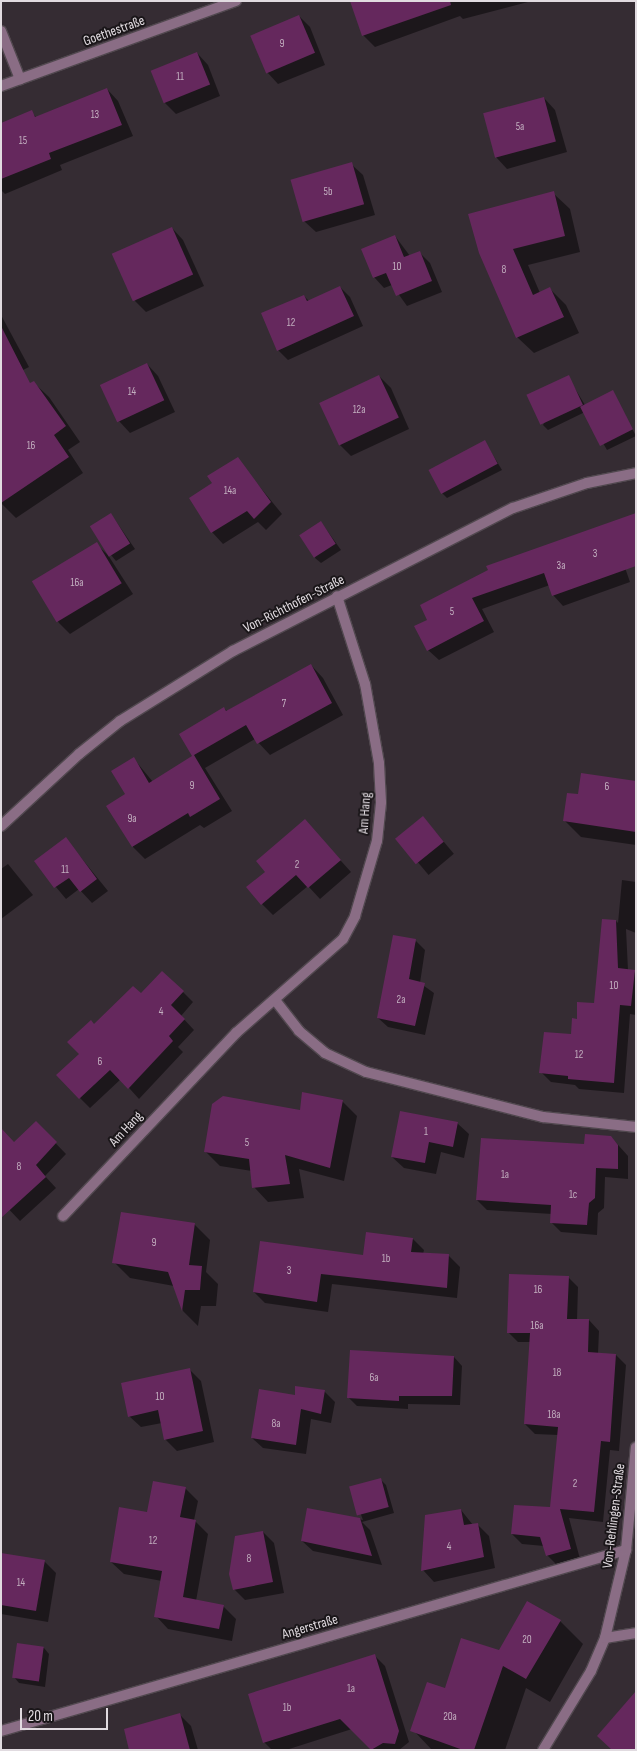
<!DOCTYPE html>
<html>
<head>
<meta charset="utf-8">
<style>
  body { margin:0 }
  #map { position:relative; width:637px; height:1751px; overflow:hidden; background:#352c33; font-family:"Sofia Sans Condensed",sans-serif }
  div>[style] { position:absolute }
  .shadow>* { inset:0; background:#0007; transform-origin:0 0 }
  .building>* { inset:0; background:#65285d; transform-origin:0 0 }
  .roads { filter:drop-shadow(1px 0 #51484f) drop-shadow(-1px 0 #51484f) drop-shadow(0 1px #51484f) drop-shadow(0 -1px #51484f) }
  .minor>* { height:10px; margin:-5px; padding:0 5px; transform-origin:5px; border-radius:5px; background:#8a6d85 }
  .tertiary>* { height:10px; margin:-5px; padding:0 5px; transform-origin:5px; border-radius:5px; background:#8a6d85 }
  span { translate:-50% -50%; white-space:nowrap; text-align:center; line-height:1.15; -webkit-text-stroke:4px #1a1619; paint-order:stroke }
  .number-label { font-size:11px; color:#c2aebf }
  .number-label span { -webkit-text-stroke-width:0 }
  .street-label { font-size:14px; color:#e1dbe0 }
  .frame { position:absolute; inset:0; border:2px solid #e1dbe0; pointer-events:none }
  .scale { position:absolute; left:20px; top:1708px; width:88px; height:22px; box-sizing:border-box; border:2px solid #e1dbe0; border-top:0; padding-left:6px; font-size:15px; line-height:18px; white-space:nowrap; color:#e1dbe0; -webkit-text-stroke:4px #1a1619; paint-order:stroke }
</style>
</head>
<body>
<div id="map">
  <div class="shadow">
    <i style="clip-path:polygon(351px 1px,528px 1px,528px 2px,463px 19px,460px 16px,375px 47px,363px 35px)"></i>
    <i style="clip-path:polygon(299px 16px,310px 27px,325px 65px,278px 84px,267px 72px)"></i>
    <i style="clip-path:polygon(197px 53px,208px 65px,220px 96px,176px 114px,164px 102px)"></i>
    <i style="clip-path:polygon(107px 89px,118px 101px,133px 136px,60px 165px,62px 170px,5px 194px,1px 190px,1px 124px,31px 112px,37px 118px)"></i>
    <i style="clip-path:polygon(544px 98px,555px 110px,567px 152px,507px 169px,496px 157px)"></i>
    <i style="clip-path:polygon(351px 164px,363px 175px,375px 215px,316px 232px,304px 221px,293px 181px)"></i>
    <i style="clip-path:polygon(553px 193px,570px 209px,580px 252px,528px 265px,540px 293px,550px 289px,566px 305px,579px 333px,534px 353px,517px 337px,480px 253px)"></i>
    <i style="clip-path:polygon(172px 228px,183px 240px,204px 286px,146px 312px,135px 301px)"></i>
    <i style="clip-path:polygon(395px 236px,410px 256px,419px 252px,430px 263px,442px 292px,407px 306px,392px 285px,384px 288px,374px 277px)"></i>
    <i style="clip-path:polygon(340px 287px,350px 297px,363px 326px,288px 360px,278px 350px,304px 296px,309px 301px)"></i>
    <i style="clip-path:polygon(1px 315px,29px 367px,1px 381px)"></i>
    <i style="clip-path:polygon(147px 364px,158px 376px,175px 412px,130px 433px,119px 421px)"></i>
    <i style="clip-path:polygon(379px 376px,391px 388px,409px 429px,351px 456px,339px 444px,321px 403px)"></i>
    <i style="clip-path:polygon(568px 377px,585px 405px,613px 392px,636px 436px,607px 450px,585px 412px,548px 430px,543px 425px)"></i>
    <i style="clip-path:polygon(33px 382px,49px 397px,80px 442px,68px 450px,83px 473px,16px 518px,1px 503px)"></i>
    <i style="clip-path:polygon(485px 442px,502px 470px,447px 498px,442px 493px)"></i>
    <i style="clip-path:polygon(237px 459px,282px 514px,266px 530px,258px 522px,223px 544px,212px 532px)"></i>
    <i style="clip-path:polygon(111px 514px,135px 549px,116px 561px,111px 555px)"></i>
    <i style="clip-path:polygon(321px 522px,341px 550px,321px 563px,315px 558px)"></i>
    <i style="clip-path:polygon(614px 536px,630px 582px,563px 606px,553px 595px,550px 585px,482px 609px,494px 632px,439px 660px,428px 650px,429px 620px,421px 605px)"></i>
    <i style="clip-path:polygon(96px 544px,108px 555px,133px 594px,70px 634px,59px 623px,34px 583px)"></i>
    <i style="clip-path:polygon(311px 665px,323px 678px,343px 715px,270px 755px,255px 739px,205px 768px,232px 811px,204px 828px,200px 825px,145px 859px,133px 847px,108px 806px,127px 795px,134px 759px,153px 782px,194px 757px,181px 734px,224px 708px,227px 711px)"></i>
    <i style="clip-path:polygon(636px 783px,636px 845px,581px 837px,565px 821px,579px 796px)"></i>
    <i style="left:423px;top:817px;width:48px;height:33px;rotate:50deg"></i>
    <i style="clip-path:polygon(305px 821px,351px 872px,320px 899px,308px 886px,273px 915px,262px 904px,267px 872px)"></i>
    <i style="clip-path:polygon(66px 839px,108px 891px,92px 903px,79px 889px,66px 899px,35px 862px)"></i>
    <i style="clip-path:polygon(8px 864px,33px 895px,1px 919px,1px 869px)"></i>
    <i style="clip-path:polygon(622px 880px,636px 882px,636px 933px,626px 929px,628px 970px,636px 973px,636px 1015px,630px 1014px,624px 1093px,579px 1089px,575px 1085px,551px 1082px,541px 1072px,572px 1035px,578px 1020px,595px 1004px,616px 921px,618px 923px)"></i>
    <i style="clip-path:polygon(416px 941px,425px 950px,420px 983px,434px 993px,425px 1035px,388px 1027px,378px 1018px)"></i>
    <i style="clip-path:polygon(183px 992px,193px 1002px,181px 1016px,194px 1030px,178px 1047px,183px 1052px,139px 1099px,121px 1079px,90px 1108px,80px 1098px,80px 1054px,94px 1026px,141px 995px)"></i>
    <i style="clip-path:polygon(342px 1101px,357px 1116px,344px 1181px,299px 1169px,304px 1198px,268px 1202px,254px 1187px,252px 1171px,220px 1166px,205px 1151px,301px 1111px)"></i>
    <i style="clip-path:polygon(36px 1123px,66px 1154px,45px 1176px,56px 1188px,20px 1221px,1px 1201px,15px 1144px)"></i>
    <i style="clip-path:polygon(457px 1123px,469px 1134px,464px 1158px,441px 1152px,436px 1174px,404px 1168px,392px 1157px)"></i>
    <i style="clip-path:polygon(611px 1137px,628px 1156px,628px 1179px,605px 1177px,604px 1208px,598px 1213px,597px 1235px,561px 1232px,551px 1222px,552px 1214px,487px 1210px,477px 1200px,585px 1146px)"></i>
    <i style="clip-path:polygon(194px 1224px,210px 1240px,206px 1272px,218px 1284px,216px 1306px,201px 1306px,198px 1326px,183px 1311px,174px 1286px,130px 1278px,114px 1262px)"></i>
    <i style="clip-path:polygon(413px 1239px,424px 1250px,423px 1254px,449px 1256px,460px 1267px,457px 1298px,332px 1284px,328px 1312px,265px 1303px,254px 1292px)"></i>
    <i style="clip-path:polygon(568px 1277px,578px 1287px,577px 1320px,589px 1320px,599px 1331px,598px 1354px,616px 1355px,626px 1365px,619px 1451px,610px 1450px,603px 1522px,569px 1518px,580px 1559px,557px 1565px,547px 1555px,544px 1546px,522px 1544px,512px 1534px,552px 1509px,558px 1435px,535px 1434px,525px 1424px,531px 1342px,518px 1342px,508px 1332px)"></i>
    <i style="clip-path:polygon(454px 1357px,462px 1366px,460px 1405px,408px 1404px,408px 1409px,357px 1406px,348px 1397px)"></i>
    <i style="clip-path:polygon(190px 1370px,201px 1381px,214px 1442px,177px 1451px,165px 1439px,162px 1423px,141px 1427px,129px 1416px)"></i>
    <i style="clip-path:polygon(324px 1391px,335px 1402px,331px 1423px,311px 1419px,306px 1454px,263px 1448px,252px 1438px,296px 1396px)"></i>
    <i style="clip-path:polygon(380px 1479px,386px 1485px,394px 1513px,362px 1522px,370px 1530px,382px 1565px,313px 1551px,302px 1541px,308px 1509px,363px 1520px,351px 1488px)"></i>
    <i style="clip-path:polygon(185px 1488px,198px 1501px,194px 1520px,208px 1534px,196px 1601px,223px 1606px,236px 1619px,232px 1641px,168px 1629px,156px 1616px,162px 1581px,124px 1574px,111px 1562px)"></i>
    <i style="clip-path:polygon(461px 1510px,473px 1525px,477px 1524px,489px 1536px,495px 1568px,434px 1582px,423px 1570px)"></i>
    <i style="clip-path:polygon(263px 1532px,274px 1543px,284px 1593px,245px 1600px,234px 1589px)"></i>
    <i style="clip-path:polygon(1px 1554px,45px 1562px,56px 1573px,48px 1622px,1px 1614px)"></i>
    <i style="clip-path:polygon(560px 1621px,583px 1644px,550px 1702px,526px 1688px,505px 1750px,432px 1750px,415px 1732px,446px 1690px,500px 1652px)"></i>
    <i style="clip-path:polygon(18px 1645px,44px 1648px,49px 1654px,45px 1687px,19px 1683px,14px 1677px)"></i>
    <i style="clip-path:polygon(374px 1655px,385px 1666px,409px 1742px,399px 1750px,373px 1750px,352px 1729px,286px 1750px,272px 1750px,264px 1742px)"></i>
    <i style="clip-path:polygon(180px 1715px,191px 1726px,198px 1750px,131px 1750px)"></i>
  </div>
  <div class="building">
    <i style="clip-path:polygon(350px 1px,450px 1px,451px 5px,362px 36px)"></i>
    <i style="left:299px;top:15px;width:41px;height:53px;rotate:67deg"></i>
    <i style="left:197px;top:52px;width:35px;height:50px;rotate:68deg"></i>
    <i style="clip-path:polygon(107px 88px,122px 125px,49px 153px,51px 159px,1px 179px,1px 123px,32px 110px,35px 117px)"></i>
    <i style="left:544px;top:97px;width:46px;height:63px;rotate:75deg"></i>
    <i style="left:352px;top:162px;width:44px;height:64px;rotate:74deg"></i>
    <i style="clip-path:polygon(554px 191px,565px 236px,513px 249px,533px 295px,550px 287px,564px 317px,516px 338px,479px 253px,468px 214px)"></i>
    <i style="left:172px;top:227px;width:52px;height:66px;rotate:66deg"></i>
    <i style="clip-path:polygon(395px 235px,404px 257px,420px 251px,432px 281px,396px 296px,386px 273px,373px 278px,361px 249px)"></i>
    <i style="clip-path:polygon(340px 286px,354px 316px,277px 351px,261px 313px,304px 295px,307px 301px)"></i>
    <i style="clip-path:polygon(1px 326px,30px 383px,34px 381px,66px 426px,54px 435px,69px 457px,1px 503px)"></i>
    <i style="left:147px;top:363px;width:41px;height:52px;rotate:65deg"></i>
    <i style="left:379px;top:375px;width:47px;height:66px;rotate:65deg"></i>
    <i style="left:569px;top:375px;width:33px;height:47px;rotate:65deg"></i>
    <i style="left:613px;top:390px;width:44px;height:37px;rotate:63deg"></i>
    <i style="left:485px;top:440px;width:27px;height:64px;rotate:62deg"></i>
    <i style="clip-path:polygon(238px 457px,271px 502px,254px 519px,247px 511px,211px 533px,189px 498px,212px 483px,207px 476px)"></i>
    <i style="left:111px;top:513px;width:36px;height:25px;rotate:58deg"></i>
    <i style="clip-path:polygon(636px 513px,636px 566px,552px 596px,544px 573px,472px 598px,484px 621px,427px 651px,414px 626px,427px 620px,420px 605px,488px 570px,486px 566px)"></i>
    <i style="left:321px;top:521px;width:27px;height:26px;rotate:57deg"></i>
    <i style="left:97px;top:542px;width:48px;height:76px;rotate:59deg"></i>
    <i style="clip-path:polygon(311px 664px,332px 703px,257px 744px,246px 725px,194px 755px,220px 799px,190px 817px,188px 813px,132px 847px,106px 806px,125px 794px,111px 771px,134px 757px,149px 783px,192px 756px,179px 734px,224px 707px,226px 711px)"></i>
    <i style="clip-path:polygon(581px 773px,636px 781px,636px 832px,563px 821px,567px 793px,578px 794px)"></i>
    <i style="left:423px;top:816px;width:33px;height:36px;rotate:51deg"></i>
    <i style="clip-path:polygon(305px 819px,341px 860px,308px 888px,296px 875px,261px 905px,246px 887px,265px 872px,256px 861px)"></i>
    <i style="clip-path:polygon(66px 837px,97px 879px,80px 892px,69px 878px,54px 888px,34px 861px)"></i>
    <i style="clip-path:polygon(602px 919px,616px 920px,618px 968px,635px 970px,631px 1006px,620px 1005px,614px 1083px,568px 1079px,568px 1076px,539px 1073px,544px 1032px,571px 1034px,572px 1018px,577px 1019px,577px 1002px,594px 1003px)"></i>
    <i style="clip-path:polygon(393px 935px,416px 939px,409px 979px,425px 983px,415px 1026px,377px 1018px)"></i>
    <i style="clip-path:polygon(162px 971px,184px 991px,171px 1005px,185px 1019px,169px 1036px,173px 1041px,128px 1089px,110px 1070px,79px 1099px,56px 1075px,79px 1054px,67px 1042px,91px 1020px,94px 1024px,133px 986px,141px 993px)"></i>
    <i style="clip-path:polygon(302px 1092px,343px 1100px,330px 1168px,285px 1155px,290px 1184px,252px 1188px,249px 1159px,204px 1152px,212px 1104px,223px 1096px,300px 1110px)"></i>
    <i style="clip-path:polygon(400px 1111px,458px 1122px,453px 1147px,429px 1142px,425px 1163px,391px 1157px)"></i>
    <i style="clip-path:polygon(36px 1121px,57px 1142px,36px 1165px,46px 1177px,1px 1218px,1px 1128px,14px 1142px)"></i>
    <i style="clip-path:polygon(585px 1134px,611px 1136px,618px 1145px,618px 1169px,596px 1168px,595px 1198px,589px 1203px,587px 1225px,550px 1223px,551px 1205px,476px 1200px,481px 1138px,584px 1144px)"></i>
    <i style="clip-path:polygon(121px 1212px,195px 1223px,189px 1265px,202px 1266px,200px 1290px,185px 1290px,182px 1311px,168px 1272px,112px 1263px)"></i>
    <i style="clip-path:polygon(366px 1232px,413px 1238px,411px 1252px,449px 1254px,447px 1288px,321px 1274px,317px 1302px,253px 1292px,260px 1241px,363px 1255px)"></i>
    <i style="clip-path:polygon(509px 1274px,569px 1276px,567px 1319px,589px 1319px,588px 1352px,616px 1354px,610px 1442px,601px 1441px,594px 1512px,560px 1509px,571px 1549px,546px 1556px,540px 1537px,511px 1534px,514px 1505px,550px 1507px,558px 1427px,524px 1424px,530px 1333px,507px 1333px)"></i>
    <i style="clip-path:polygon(350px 1350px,454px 1356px,452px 1396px,399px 1396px,399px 1401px,347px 1398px)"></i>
    <i style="clip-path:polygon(190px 1368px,203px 1431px,164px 1440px,158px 1410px,128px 1417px,121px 1383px)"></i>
    <i style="clip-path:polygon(295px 1386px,325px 1390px,321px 1414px,301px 1409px,296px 1445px,251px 1438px,259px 1389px,295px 1395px)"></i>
    <i style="left:381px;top:1478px;width:30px;height:33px;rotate:75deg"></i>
    <i style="clip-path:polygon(153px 1481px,186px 1487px,180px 1517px,196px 1520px,183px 1597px,224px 1605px,219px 1629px,154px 1617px,162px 1571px,110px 1562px,119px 1507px,147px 1512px)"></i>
    <i style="clip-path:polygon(307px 1508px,360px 1518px,372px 1556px,301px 1541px)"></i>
    <i style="clip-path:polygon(461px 1509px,464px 1525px,478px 1523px,484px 1557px,421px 1571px,425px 1515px)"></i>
    <i style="clip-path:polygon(263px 1531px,273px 1582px,233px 1590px,229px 1574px,235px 1536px)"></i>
    <i style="clip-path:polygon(1px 1553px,45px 1560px,36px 1611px,1px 1605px)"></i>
    <i style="clip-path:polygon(527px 1601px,561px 1620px,526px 1679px,503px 1666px,474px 1750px,463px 1750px,410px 1731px,427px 1682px,445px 1688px,461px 1638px,499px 1650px)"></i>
    <i style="left:17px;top:1643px;width:27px;height:35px;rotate:8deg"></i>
    <i style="clip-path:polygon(375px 1654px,399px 1731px,395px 1744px,383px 1743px,371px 1750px,340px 1719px,263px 1743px,248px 1694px)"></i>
    <i style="clip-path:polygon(636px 1691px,636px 1750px,612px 1750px,597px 1736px)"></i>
    <i style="clip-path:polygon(180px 1713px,190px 1750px,129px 1750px,124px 1729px)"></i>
  </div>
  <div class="roads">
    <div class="minor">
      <i style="left:1px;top:31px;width:52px;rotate:68.4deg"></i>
      <i style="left:1px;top:86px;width:250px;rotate:-19.9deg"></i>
      <i style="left:1px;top:826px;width:106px;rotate:-42.7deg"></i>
      <i style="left:79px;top:754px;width:53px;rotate:-38.8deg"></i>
      <i style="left:120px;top:721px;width:133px;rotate:-31.8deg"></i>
      <i style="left:233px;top:651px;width:314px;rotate:-27.1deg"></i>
      <i style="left:513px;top:508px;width:78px;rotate:-18.7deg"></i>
      <i style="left:587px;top:483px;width:50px;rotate:-11.5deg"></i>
      <i style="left:275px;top:1000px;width:39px;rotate:52deg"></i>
      <i style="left:299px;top:1031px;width:34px;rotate:40deg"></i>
      <i style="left:325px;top:1053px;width:45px;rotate:24.9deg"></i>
      <i style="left:366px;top:1072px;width:183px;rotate:14.3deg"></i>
      <i style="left:543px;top:1117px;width:94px;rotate:6.1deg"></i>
      <i style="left:63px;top:1216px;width:252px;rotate:-46.6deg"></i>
      <i style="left:236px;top:1033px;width:142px;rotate:-41.3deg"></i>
      <i style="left:343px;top:939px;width:26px;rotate:-62deg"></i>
      <i style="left:355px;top:916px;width:78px;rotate:-73.7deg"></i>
      <i style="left:377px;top:841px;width:39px;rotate:-84deg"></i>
      <i style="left:381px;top:802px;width:39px;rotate:-93deg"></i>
      <i style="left:379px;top:763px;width:80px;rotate:-100deg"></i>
      <i style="left:365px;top:684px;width:92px;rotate:-107.7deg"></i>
      <i style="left:605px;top:1638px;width:31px;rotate:-9deg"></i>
      <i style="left:1px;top:1731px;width:651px;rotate:-16.15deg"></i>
    </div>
    <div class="tertiary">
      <i style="left:543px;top:1750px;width:92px;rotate:-58.7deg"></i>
      <i style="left:591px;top:1671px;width:36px;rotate:-67deg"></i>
      <i style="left:605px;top:1638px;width:90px;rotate:-76.6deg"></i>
      <i style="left:626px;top:1550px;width:103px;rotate:-84.5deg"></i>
    </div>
  </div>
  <div class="number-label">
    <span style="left:282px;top:44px">9</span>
    <span style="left:180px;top:77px">11</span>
    <span style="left:95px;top:115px">13</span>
    <span style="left:520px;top:127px">5a</span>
    <span style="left:23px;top:141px">15</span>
    <span style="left:328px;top:192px">5b</span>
    <span style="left:397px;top:267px">10</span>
    <span style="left:504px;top:270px">8</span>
    <span style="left:291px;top:323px">12</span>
    <span style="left:132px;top:392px">14</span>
    <span style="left:359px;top:410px">12a</span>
    <span style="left:31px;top:446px">16</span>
    <span style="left:230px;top:491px">14a</span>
    <span style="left:595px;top:554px">3</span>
    <span style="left:561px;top:566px">3a</span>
    <span style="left:77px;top:583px">16a</span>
    <span style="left:452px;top:612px">5</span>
    <span style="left:284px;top:704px">7</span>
    <span style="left:192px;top:786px">9</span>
    <span style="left:607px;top:787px">6</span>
    <span style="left:132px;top:819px">9a</span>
    <span style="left:297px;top:865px">2</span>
    <span style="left:65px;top:870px">11</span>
    <span style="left:614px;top:986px">10</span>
    <span style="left:401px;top:1000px">2a</span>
    <span style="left:161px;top:1012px">4</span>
    <span style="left:579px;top:1055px">12</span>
    <span style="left:100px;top:1062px">6</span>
    <span style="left:426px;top:1132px">1</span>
    <span style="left:247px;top:1143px">5</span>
    <span style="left:19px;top:1167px">8</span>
    <span style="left:505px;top:1175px">1a</span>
    <span style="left:573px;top:1195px">1c</span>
    <span style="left:154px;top:1243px">9</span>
    <span style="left:386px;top:1259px">1b</span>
    <span style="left:289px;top:1271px">3</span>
    <span style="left:538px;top:1290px">16</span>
    <span style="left:537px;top:1326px">16a</span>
    <span style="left:557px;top:1373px">18</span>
    <span style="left:374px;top:1378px">6a</span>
    <span style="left:160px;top:1397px">10</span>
    <span style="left:554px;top:1415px">18a</span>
    <span style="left:276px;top:1424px">8a</span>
    <span style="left:575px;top:1484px">2</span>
    <span style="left:153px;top:1541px">12</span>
    <span style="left:449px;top:1547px">4</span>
    <span style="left:249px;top:1559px">8</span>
    <span style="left:21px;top:1583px">14</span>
    <span style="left:527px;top:1640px">20</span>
    <span style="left:351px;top:1689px">1a</span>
    <span style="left:287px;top:1708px">1b</span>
    <span style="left:450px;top:1717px">20a</span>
  </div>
  <div class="street-label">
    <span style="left:114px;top:31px;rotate:-20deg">Goethestraße</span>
    <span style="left:294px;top:604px;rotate:-27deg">Von-Richthofen-Straße</span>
    <span style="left:365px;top:813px;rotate:-86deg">Am Hang</span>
    <span style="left:126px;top:1129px;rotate:-47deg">Am Hang</span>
    <span style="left:614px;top:1516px;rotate:-83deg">Von-Rehlingen-Straße</span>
    <span style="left:310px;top:1627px;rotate:-16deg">Angerstraße</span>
  </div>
  <div class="frame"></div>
  <div class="scale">20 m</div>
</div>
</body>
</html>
